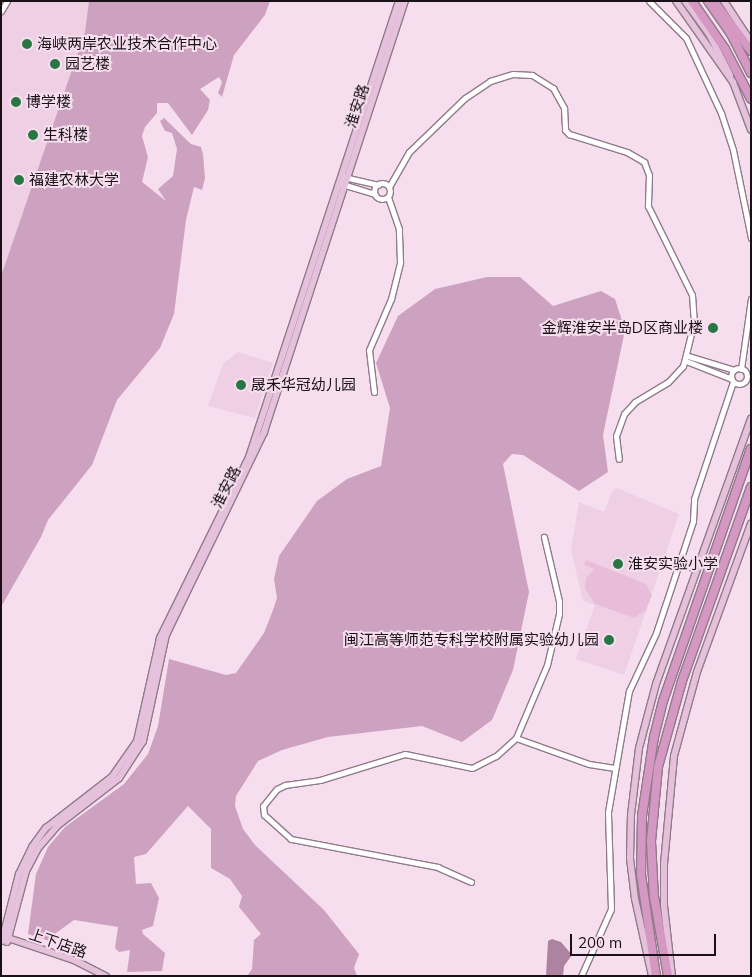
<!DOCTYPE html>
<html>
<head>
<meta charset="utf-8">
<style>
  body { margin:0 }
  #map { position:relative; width:752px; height:977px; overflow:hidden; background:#f6deee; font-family:Mulish,"Noto Sans SC",sans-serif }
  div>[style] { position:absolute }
  .built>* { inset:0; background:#eecfe4 }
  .green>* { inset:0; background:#e8bdda }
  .forest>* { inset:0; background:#cda2c0 }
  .water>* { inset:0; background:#ad83a1 }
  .roads { filter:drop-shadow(1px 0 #907b89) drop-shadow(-1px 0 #907b89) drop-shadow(0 1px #907b89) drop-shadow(0 -1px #907b89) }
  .minor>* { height:5px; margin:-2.5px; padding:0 2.5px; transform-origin:2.5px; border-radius:2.5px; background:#fff }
  .minor>.ring { margin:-2.5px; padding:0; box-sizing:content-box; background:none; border:5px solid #fff; border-radius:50% }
  .major>* { height:6px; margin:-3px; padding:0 3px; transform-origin:3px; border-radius:3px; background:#e5c1db }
  .highway>* { height:8px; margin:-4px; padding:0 4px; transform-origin:4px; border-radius:4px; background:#d498c3 }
  .dots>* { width:14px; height:14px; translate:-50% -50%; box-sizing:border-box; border:2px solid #f6deee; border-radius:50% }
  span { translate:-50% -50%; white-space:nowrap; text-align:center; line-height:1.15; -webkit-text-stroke:4px #f6deee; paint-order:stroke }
  .poi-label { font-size:15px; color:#191117 }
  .left { translate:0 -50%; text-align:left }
  .right { translate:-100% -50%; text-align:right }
  .street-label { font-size:15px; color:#191117 }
  .frame { position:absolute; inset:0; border:2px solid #191117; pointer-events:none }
  .scale { position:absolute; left:570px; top:934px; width:146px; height:22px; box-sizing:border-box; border:2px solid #191117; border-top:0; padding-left:6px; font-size:15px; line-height:18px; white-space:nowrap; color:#191117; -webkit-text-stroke:4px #f6deee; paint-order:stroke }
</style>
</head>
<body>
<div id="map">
  <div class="built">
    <i style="clip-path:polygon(1px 1px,89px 1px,85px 32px,1px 276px)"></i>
    <i style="clip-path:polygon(238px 352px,273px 363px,255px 418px,208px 406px,223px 364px)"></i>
    <i style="clip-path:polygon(617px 488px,679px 514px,624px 675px,576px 659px,595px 605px,583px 601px,571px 550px,579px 502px,604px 512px,612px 492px)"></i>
  </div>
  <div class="green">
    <i style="clip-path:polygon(586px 560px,646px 584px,652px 595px,646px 610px,634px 618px,595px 604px,585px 589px,586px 578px,594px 569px,584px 565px)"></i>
  </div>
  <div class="forest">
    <i style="clip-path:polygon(89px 1px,270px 1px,265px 15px,234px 55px,222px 97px,218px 93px,222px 82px,219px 77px,200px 89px,210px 100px,208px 110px,192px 135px,168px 103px,157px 103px,157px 113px,145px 127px,142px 136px,148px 157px,142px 182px,166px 201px,158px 189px,173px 176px,177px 149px,172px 133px,165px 131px,160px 121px,164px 118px,191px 144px,201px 147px,203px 154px,205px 178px,202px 190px,194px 187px,186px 220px,174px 314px,160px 348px,117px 400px,92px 465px,48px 520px,41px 537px,1px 607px,1px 276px,85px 32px)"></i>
    <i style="clip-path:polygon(487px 277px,520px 277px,553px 306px,601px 291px,615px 299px,625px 330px,603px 435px,608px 472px,579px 491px,523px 455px,512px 454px,503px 464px,529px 592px,513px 670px,492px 720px,462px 742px,422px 726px,328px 737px,282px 750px,258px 761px,236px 796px,235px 806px,243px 829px,255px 845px,324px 910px,359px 954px,354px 968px,357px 976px,247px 976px,252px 969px,254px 940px,261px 934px,239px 907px,242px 896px,230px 879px,211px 868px,211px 829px,188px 806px,146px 854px,134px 857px,136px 884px,151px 883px,159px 898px,153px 926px,142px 930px,143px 934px,165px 953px,162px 971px,127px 972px,130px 950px,119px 952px,115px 948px,118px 927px,74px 920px,56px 933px,52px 942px,28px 934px,36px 874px,48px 847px,65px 827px,124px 784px,148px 754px,158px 726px,169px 659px,226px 675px,236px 673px,264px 633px,273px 610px,277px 598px,274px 579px,279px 556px,317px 501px,347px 479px,381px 466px,390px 408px,376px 363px,398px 316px,435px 289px)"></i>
  </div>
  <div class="water">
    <i style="clip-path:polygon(552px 939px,561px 942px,572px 955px,564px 966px,563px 976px,546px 976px,548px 941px)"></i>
  </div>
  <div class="roads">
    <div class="minor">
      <i style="left:649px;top:1px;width:52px;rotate:45deg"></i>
      <i style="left:686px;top:38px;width:83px;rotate:65deg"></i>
      <i style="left:721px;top:113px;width:39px;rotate:72deg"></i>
      <i style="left:733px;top:150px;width:90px;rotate:78.4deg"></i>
      <i style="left:1px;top:11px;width:12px;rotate:-59deg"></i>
      <i style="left:344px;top:177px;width:35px;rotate:13deg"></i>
      <i class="ring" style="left:374px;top:183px;width:11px;height:11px"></i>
      <i style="left:342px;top:184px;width:34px;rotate:17deg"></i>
      <i style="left:389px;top:187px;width:40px;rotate:-60.3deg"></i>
      <i style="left:409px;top:152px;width:78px;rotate:-44deg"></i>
      <i style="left:465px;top:98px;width:30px;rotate:-34deg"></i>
      <i style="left:490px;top:81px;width:24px;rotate:-17deg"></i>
      <i style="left:513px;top:74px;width:19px;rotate:3deg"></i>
      <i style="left:532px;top:75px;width:25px;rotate:32deg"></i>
      <i style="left:553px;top:88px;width:23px;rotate:61deg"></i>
      <i style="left:564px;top:108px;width:22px;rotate:87deg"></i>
      <i style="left:565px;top:130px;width:6px;rotate:45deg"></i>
      <i style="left:569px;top:134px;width:61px;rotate:17.2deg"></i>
      <i style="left:627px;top:152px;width:20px;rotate:30deg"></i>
      <i style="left:644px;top:162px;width:14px;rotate:69deg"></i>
      <i style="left:649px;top:175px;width:31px;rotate:92deg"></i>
      <i style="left:648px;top:206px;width:99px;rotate:63.7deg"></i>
      <i style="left:692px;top:295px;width:27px;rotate:86deg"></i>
      <i style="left:694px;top:322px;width:45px;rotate:104deg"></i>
      <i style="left:683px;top:366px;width:22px;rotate:133deg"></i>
      <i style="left:668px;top:382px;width:39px;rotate:149deg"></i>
      <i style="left:635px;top:402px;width:16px;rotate:133deg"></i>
      <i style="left:624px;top:414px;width:23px;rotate:110deg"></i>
      <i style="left:616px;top:436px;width:23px;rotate:83deg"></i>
      <i style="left:688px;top:356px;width:48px;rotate:16.9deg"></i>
      <i style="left:686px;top:361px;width:49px;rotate:21.4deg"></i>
      <i class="ring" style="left:731px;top:368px;width:11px;height:11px"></i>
      <i style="left:741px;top:369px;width:71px;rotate:-81.9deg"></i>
      <i style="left:374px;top:392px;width:42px;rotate:-96.8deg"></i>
      <i style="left:369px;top:350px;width:56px;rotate:-66.7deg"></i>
      <i style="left:391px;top:299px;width:38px;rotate:-76deg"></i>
      <i style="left:400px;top:262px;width:33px;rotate:-92deg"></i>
      <i style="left:399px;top:229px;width:34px;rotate:-109deg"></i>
      <i style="left:679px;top:564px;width:18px;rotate:16deg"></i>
      <i style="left:516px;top:738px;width:77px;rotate:19.6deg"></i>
      <i style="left:589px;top:764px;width:26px;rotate:9deg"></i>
      <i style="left:471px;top:882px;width:36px;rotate:-156deg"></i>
      <i style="left:438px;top:867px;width:150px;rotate:-169.2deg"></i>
      <i style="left:291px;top:839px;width:36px;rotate:-138deg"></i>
      <i style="left:264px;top:815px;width:9px;rotate:-96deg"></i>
      <i style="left:263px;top:806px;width:22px;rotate:-51deg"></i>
      <i style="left:277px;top:789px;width:9px;rotate:-27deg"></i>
      <i style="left:285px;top:785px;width:35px;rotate:-8deg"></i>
      <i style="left:320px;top:780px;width:89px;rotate:-17deg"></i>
      <i style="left:405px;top:754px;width:68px;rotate:11.8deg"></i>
      <i style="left:472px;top:768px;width:27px;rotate:-27deg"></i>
      <i style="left:496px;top:756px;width:27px;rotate:-42deg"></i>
      <i style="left:516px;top:738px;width:79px;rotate:-67deg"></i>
      <i style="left:547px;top:665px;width:52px;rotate:-76.8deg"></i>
      <i style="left:559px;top:614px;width:13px;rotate:-90deg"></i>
      <i style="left:559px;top:601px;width:66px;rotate:-103.2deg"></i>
      <i style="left:581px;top:976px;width:73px;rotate:-65.9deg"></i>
      <i style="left:611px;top:909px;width:97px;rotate:-91.8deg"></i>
      <i style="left:608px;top:812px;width:123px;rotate:-80.2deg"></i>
      <i style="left:629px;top:691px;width:64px;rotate:-65deg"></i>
      <i style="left:656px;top:633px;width:118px;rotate:-71.7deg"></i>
      <i style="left:693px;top:521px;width:22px;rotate:-87deg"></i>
      <i style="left:694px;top:499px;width:123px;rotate:-71.6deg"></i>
    </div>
    <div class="major">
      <i style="left:676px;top:1px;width:99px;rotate:54.9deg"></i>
      <i style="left:733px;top:82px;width:51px;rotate:69.4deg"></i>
      <i style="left:685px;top:1px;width:41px;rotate:54deg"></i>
      <i style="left:709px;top:34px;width:46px;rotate:62.9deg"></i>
      <i style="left:724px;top:1px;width:49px;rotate:56.6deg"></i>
      <i style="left:5px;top:937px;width:73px;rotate:18.4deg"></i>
      <i style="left:74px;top:960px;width:36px;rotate:27deg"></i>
      <i style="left:2px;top:941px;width:69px;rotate:-75.8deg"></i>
      <i style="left:19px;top:874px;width:30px;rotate:-64deg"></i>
      <i style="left:32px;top:847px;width:24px;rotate:-54deg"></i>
      <i style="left:46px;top:828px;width:83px;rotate:-37.7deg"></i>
      <i style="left:112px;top:777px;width:44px;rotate:-55.2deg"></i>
      <i style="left:137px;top:741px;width:106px;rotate:-77.4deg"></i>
      <i style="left:160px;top:638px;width:202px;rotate:-63.8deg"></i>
      <i style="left:249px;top:457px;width:480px;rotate:-71.8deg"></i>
      <i style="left:7px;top:942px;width:73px;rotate:-75deg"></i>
      <i style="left:26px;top:871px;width:27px;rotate:-62deg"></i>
      <i style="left:39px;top:847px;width:28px;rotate:-49deg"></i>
      <i style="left:57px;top:826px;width:78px;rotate:-37.7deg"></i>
      <i style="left:119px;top:778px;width:44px;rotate:-57deg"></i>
      <i style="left:143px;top:741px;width:108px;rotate:-77.8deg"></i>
      <i style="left:166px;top:635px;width:225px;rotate:-64.2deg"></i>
      <i style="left:264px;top:432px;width:453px;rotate:-71.9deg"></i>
      <i style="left:652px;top:976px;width:79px;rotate:-102.4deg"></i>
      <i style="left:635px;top:899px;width:41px;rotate:-97deg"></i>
      <i style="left:630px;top:858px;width:43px;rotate:-88.7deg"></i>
      <i style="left:631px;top:815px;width:67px;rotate:-83.2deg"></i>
      <i style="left:639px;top:748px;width:66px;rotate:-75.1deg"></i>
      <i style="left:656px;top:684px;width:282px;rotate:-70.3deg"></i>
      <i style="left:672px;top:976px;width:70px;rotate:-96.5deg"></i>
      <i style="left:664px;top:906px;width:42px;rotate:-90deg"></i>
      <i style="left:664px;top:864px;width:108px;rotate:-84.7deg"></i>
      <i style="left:674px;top:756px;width:87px;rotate:-74.7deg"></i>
      <i style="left:697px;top:672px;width:158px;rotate:-70deg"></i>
    </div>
    <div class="highway">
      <i style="left:692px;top:1px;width:58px;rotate:55.5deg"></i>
      <i style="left:725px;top:49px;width:56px;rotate:62.5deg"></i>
      <i style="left:708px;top:1px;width:40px;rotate:55.1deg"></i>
      <i style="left:731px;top:34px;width:44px;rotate:62.9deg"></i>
      <i style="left:715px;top:3px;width:60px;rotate:53.1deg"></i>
      <i style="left:656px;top:976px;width:102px;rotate:-98.4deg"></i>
      <i style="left:641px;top:875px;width:59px;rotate:-89deg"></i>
      <i style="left:642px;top:816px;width:80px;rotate:-81.4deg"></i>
      <i style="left:654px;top:737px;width:37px;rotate:-76deg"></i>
      <i style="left:663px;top:701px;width:267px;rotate:-70.8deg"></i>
      <i style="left:668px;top:976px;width:80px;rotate:-100deg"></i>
      <i style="left:654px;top:897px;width:56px;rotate:-93.1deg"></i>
      <i style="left:651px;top:841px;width:74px;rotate:-84.6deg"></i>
      <i style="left:658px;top:767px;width:89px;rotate:-74.4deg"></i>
      <i style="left:682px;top:681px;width:206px;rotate:-70.4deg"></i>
    </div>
  </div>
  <div class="dots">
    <i style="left:27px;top:44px;background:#297645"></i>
    <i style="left:55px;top:64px;background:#297645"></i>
    <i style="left:16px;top:102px;background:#297645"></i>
    <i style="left:33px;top:135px;background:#297645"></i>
    <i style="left:19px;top:180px;background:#297645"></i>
    <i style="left:713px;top:328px;background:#297645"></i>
    <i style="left:241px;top:385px;background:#297645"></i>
    <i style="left:618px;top:564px;background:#297645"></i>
    <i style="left:609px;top:640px;background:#297645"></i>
  </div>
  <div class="poi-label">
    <span class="left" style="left:37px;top:44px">海峡两岸农业技术合作中心</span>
    <span class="left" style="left:65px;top:64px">园艺楼</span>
    <span class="left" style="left:26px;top:102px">博学楼</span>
    <span class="left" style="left:43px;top:135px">生科楼</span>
    <span class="left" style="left:29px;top:180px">福建农林大学</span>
    <span class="right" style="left:703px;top:328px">金辉淮安半岛D区商业楼</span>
    <span class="left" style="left:251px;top:385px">晟禾华冠幼儿园</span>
    <span class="left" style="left:628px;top:564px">淮安实验小学</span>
    <span class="right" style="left:599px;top:640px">闽江高等师范专科学校附属实验幼儿园</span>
  </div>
  <div class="street-label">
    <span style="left:357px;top:106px;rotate:-72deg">淮安路</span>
    <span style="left:226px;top:487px;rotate:-63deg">淮安路</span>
    <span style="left:58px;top:943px;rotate:19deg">上下店路</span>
  </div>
  <div class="frame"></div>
  <div class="scale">200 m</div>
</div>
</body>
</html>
